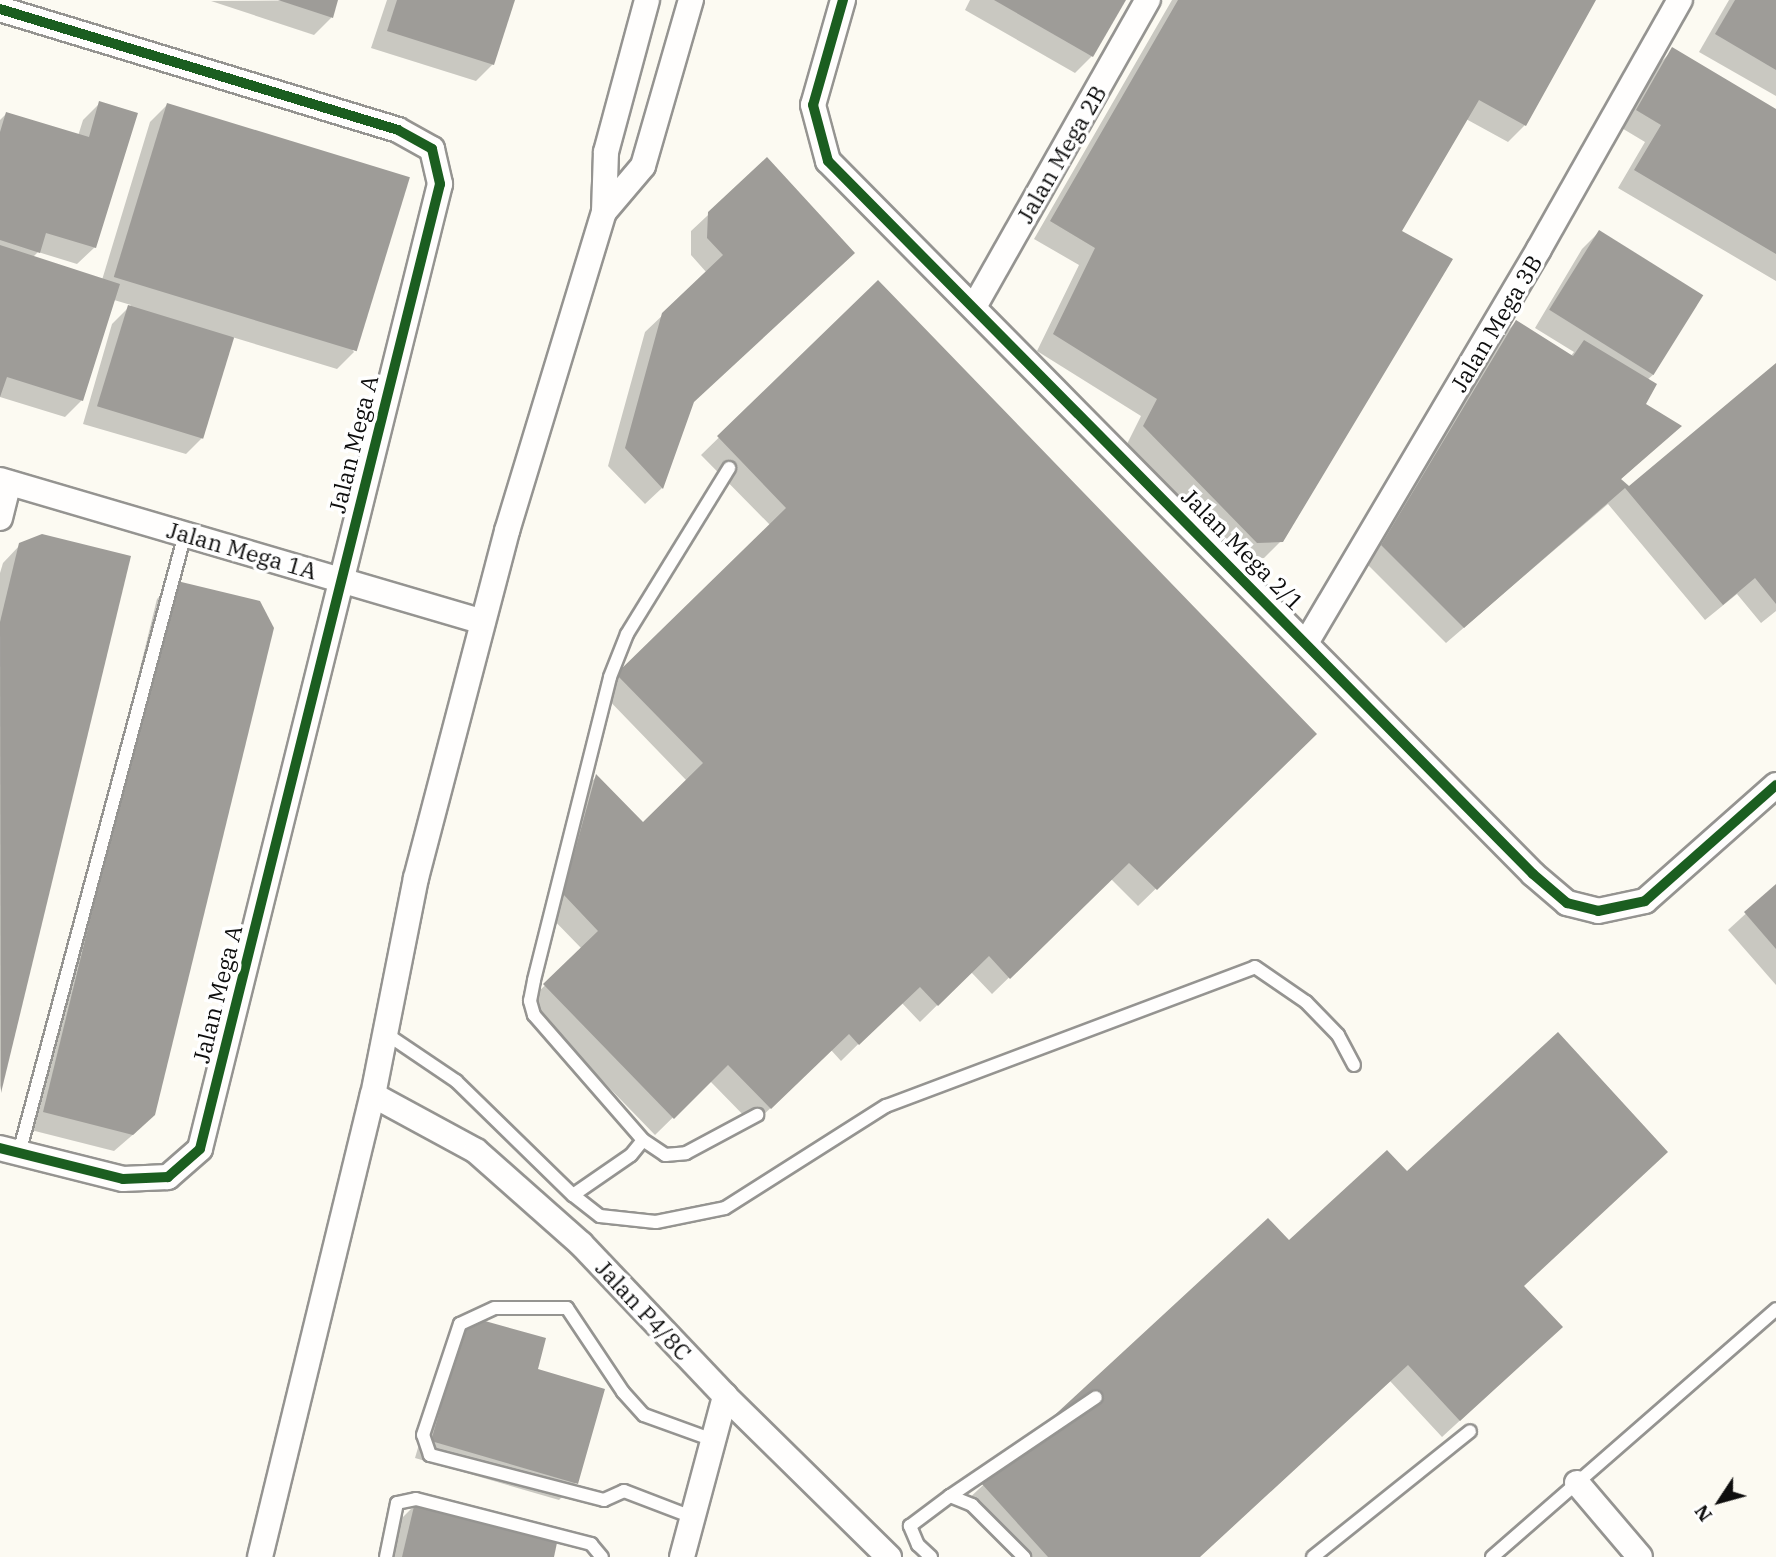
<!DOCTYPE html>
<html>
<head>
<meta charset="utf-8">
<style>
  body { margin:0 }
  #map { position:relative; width:1776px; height:1557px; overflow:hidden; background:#fcfaf2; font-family:"IBM Plex Serif",serif }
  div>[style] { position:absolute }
  .shadow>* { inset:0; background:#0003 }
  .building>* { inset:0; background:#9e9c98; transform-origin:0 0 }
  .roads { filter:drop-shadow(2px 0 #959491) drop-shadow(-2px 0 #959491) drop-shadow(0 2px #959491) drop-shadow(0 -2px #959491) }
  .service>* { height:12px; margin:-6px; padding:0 6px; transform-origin:6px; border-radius:6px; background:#fffefd }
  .minor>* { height:24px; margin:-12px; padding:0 12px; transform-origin:12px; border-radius:12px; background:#fffefd }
  .cycleway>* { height:10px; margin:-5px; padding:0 5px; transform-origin:5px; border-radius:5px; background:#1b5e20 }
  span { translate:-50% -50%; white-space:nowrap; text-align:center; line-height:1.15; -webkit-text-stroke:7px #fff; paint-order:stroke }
  .street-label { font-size:23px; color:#0e0e0e }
  .north { position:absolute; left:1685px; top:1466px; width:70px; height:70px; -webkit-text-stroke:5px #fff; paint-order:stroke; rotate:234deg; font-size:19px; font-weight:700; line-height:28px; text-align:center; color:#0e0e0e }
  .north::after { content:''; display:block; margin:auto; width:24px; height:32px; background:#0e0e0e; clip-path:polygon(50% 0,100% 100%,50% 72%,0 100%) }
</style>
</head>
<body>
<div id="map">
  <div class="shadow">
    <i style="clip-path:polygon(336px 0,331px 18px,314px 35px,211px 1px)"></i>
    <i style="clip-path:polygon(387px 0,513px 0,493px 64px,476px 81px,371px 48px)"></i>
    <i style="clip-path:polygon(970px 0,1124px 0,1092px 56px,1075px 73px,965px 10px)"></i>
    <i style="clip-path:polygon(1172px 0,1594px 0,1525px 125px,1508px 142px,1466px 119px,1399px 232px,1281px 541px,1264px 558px,1240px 560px,1127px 444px,1141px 416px,1037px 351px,1079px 265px,1034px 239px)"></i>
    <i style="clip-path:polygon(1729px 0,1776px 0,1776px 96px,1699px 52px)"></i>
    <i style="clip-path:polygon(1673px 50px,1776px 111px,1776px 281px,1618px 188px,1645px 142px,1620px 127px,1656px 67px)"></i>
    <i style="clip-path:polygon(100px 103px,95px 247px,77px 264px,38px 252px,32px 258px,102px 280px,150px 122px,167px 105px,354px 352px,337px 369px,232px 337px,203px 437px,186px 454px,83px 424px,112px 324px,131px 305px,114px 300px,82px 400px,65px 417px,0 397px,0 120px,7px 113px,78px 136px,83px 120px)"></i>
    <i style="clip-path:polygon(767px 160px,692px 403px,662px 488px,645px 504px,608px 466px,645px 332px,707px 273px,691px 255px,691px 231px)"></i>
    <i style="clip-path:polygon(1599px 232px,1654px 374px,1647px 380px,1643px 404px,1679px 426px,1620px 480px,1629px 488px,1776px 365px,1776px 611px,1761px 623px,1737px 594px,1705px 620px,1608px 504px,1446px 643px,1365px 562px,1499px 339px,1516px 322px,1570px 357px,1574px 352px,1535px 328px,1582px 249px)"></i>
    <i style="clip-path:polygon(878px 282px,1315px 734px,1138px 906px,1111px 879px,992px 994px,971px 972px,920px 1022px,901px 1002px,841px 1061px,831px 1050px,753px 1125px,710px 1081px,655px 1135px,527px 1003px,582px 949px,546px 912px,580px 794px,596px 777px,643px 825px,687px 781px,601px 692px,771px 526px,701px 455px)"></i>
    <i style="clip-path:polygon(20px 545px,129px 558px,0 1090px,0 573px,3px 563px)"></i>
    <i style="clip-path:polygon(174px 582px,136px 1132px,114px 1151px,27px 1129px,157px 599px)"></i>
    <i style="clip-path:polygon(1776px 886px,1776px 985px,1728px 930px)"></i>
    <i style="clip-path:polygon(1268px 1221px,1288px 1243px,1522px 1286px,1543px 1344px,1442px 1437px,1390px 1381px,1199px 1557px,1016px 1557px,965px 1502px)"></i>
    <i style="clip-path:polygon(451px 1335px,536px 1370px,576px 1483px,559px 1500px,415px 1458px)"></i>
    <i style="clip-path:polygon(416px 1504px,552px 1557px,390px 1557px,399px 1521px)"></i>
  </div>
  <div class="building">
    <i style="clip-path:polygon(278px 0,338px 0,333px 18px)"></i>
    <i style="clip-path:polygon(397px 0,515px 0,494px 65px,387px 31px)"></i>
    <i style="clip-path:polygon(994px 0,1126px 0,1093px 57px)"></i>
    <i style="clip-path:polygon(1178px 0,1596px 0,1526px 126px,1479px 100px,1402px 231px,1453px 259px,1283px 542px,1257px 543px,1143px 426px,1157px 399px,1053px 334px,1095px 248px,1050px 221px)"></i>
    <i style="clip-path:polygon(1735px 0,1776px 0,1776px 70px,1715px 34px)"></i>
    <i style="clip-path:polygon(1672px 47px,1776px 109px,1776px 254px,1634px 170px,1661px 125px,1636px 110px)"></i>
    <i style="clip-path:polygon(99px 101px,138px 113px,96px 248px,46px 233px,40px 253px,0 240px,0 132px,6px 112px,89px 137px)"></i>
    <i style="left:167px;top:103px;width:254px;height:182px;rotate:17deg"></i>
    <i style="clip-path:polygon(767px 157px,855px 253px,694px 402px,663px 489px,625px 448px,662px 313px,723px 255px,707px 238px,708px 212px)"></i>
    <i style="left:1599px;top:230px;width:123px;height:94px;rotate:32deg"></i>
    <i style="clip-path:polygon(0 245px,120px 284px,83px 401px,7px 377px,0 397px)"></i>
    <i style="clip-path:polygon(878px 280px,1317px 734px,1157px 890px,1129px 863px,1010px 979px,989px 956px,938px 1006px,920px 987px,859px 1045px,849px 1034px,771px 1109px,728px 1065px,674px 1119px,543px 984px,598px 931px,563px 894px,596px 774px,643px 822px,703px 763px,616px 674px,786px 508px,717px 436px)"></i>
    <i style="left:128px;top:305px;width:111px;height:106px;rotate:17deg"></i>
    <i style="clip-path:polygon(1516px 320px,1573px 356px,1584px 340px,1657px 384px,1646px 404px,1682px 426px,1621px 479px,1629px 486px,1776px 363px,1776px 604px,1755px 578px,1723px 605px,1625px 488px,1464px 628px,1381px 545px)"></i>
    <i style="clip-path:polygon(42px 534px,131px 556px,1px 1093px,0 622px,19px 543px)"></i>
    <i style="clip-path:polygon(173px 580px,260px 601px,274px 628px,155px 1115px,133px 1135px,43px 1112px)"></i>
    <i style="clip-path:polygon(1776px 884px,1776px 949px,1744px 912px)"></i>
    <i style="clip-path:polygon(1558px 1032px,1668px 1152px,1524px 1286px,1563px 1327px,1460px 1421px,1408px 1365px,1200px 1557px,1048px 1557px,981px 1483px,1268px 1218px,1289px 1240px,1387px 1150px,1407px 1171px)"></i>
    <i style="clip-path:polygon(467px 1316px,546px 1338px,538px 1369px,605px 1389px,578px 1484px,431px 1441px)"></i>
    <i style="clip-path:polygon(415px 1502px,558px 1538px,554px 1557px,402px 1557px)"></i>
  </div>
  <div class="roads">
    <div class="service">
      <i style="left:385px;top:1033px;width:86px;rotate:34.1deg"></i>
      <i style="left:456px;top:1081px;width:163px;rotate:44.3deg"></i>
      <i style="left:573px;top:1195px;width:34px;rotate:38deg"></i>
      <i style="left:600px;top:1216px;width:56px;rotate:6.1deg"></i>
      <i style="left:656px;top:1222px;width:70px;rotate:-11.5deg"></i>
      <i style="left:725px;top:1208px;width:191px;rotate:-32.4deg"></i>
      <i style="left:886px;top:1106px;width:394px;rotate:-20.6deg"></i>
      <i style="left:1255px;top:967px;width:62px;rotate:34.5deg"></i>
      <i style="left:1306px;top:1002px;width:46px;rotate:45.9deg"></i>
      <i style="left:1338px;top:1035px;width:34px;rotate:62deg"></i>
      <i style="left:643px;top:1140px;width:27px;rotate:34deg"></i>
      <i style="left:665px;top:1155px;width:21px;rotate:-5deg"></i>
      <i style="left:686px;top:1153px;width:81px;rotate:-28.2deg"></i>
      <i style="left:19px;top:1153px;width:641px;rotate:-74.99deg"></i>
      <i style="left:573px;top:1195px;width:70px;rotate:-34.6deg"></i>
      <i style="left:631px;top:1155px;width:19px;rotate:-51deg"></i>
      <i style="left:643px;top:1140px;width:166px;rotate:-131.1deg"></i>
      <i style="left:534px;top:1015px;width:15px;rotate:-106deg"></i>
      <i style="left:530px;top:1001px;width:21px;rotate:-79deg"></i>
      <i style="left:534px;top:980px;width:312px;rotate:-75.9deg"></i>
      <i style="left:610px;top:677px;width:46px;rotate:-68.4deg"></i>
      <i style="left:627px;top:634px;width:195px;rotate:-58.4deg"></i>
      <i style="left:950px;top:1496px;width:176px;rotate:-34.1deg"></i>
      <i style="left:692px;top:1517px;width:73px;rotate:-159.1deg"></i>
      <i style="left:624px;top:1491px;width:22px;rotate:156deg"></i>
      <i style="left:604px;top:1500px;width:180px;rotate:-165.5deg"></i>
      <i style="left:430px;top:1455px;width:21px;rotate:-109deg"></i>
      <i style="left:423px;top:1435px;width:117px;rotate:-71.6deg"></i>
      <i style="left:460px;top:1324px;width:38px;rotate:-25deg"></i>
      <i style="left:495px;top:1308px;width:72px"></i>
      <i style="left:567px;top:1308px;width:101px;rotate:56.3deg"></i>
      <i style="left:623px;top:1392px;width:31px;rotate:48deg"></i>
      <i style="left:644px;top:1415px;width:73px;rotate:19.9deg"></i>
      <i style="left:386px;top:1557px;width:55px;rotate:-78.5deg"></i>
      <i style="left:397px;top:1503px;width:19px;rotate:-12deg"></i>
      <i style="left:416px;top:1499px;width:181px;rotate:14.4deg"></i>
      <i style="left:591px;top:1544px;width:17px;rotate:50deg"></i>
      <i style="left:931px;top:1557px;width:18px;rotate:-137deg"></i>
      <i style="left:918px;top:1545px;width:21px;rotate:-113deg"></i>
      <i style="left:910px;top:1526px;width:50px;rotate:-36.9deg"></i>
      <i style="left:950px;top:1496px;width:24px;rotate:22deg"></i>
      <i style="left:972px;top:1505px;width:74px;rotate:45deg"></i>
      <i style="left:1313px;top:1557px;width:201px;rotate:-38.7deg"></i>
      <i style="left:1492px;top:1557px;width:377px;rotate:-41.1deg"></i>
    </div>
    <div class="minor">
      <i style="left:843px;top:0;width:109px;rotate:105.9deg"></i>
      <i style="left:813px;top:105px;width:58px;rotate:75deg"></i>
      <i style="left:828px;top:161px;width:1003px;rotate:45.32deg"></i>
      <i style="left:1533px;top:874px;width:45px;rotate:40.5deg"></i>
      <i style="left:1567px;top:903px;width:32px;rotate:14deg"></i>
      <i style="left:1598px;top:911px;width:48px;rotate:-12deg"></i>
      <i style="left:1645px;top:901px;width:175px;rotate:-41.5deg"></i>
      <i style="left:0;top:9px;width:416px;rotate:16.9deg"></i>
      <i style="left:398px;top:130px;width:39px;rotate:29deg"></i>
      <i style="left:432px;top:149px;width:36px;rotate:77deg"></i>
      <i style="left:440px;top:184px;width:994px;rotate:103.97deg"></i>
      <i style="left:200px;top:1149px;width:43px;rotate:138.8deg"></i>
      <i style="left:168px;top:1177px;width:45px;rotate:177.5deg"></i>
      <i style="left:123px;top:1179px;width:127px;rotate:-165.9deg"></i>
      <i style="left:604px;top:212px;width:60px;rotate:-49.7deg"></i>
      <i style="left:643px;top:166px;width:173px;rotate:-73.9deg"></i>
      <i style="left:974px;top:307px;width:353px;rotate:-60.5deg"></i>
      <i style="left:0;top:480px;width:503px;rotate:16.38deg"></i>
      <i style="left:0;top:518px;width:36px;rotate:-76deg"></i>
      <i style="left:1306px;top:643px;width:458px;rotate:-59.4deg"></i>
      <i style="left:1539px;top:249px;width:286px;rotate:-60.5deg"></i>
      <i style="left:373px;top:1095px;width:117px;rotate:28.5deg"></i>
      <i style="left:476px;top:1151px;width:140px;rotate:41.5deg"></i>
      <i style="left:581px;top:1244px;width:209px;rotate:46.5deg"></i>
      <i style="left:725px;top:1396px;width:230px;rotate:44.5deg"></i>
      <i style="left:1577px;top:1483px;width:97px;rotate:49.6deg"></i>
      <i style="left:260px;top:1557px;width:476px;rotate:-76.3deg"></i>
      <i style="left:373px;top:1095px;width:221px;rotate:-78.8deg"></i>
      <i style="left:416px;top:878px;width:359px;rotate:-75.3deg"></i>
      <i style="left:507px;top:531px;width:333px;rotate:-73.1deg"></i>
      <i style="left:604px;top:212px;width:60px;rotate:-88.1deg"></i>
      <i style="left:606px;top:152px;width:157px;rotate:-74.9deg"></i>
      <i style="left:682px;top:1557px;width:167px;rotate:-75deg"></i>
    </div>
  </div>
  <div class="cycleway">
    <i style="left:843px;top:0;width:109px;rotate:105.9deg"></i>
    <i style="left:813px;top:105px;width:58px;rotate:75deg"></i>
    <i style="left:828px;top:161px;width:1003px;rotate:45.32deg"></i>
    <i style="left:1533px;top:874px;width:45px;rotate:40.5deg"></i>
    <i style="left:1567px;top:903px;width:32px;rotate:14deg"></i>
    <i style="left:1598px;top:911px;width:48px;rotate:-12deg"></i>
    <i style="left:1645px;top:901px;width:175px;rotate:-41.5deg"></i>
    <i style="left:0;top:9px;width:416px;rotate:16.9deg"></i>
    <i style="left:398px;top:130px;width:39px;rotate:29deg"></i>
    <i style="left:432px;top:149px;width:36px;rotate:77deg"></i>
    <i style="left:440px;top:184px;width:994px;rotate:103.97deg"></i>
    <i style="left:200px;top:1149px;width:43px;rotate:138.8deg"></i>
    <i style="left:168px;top:1177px;width:45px;rotate:177.5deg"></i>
    <i style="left:123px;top:1179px;width:127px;rotate:-165.9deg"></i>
  </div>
  <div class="street-label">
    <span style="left:1061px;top:154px;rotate:-60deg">Jalan Mega 2B</span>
    <span style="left:1496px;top:323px;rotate:-59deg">Jalan Mega 3B</span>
    <span style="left:353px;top:444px;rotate:-76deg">Jalan Mega A</span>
    <span style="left:1243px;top:549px;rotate:45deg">Jalan Mega 2/1</span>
    <span style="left:242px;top:550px;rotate:16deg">Jalan Mega 1A</span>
    <span style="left:217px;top:994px;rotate:-76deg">Jalan Mega A</span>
    <span style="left:644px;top:1310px;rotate:47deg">Jalan P4/8C</span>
  </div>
  <div class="north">N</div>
</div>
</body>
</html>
